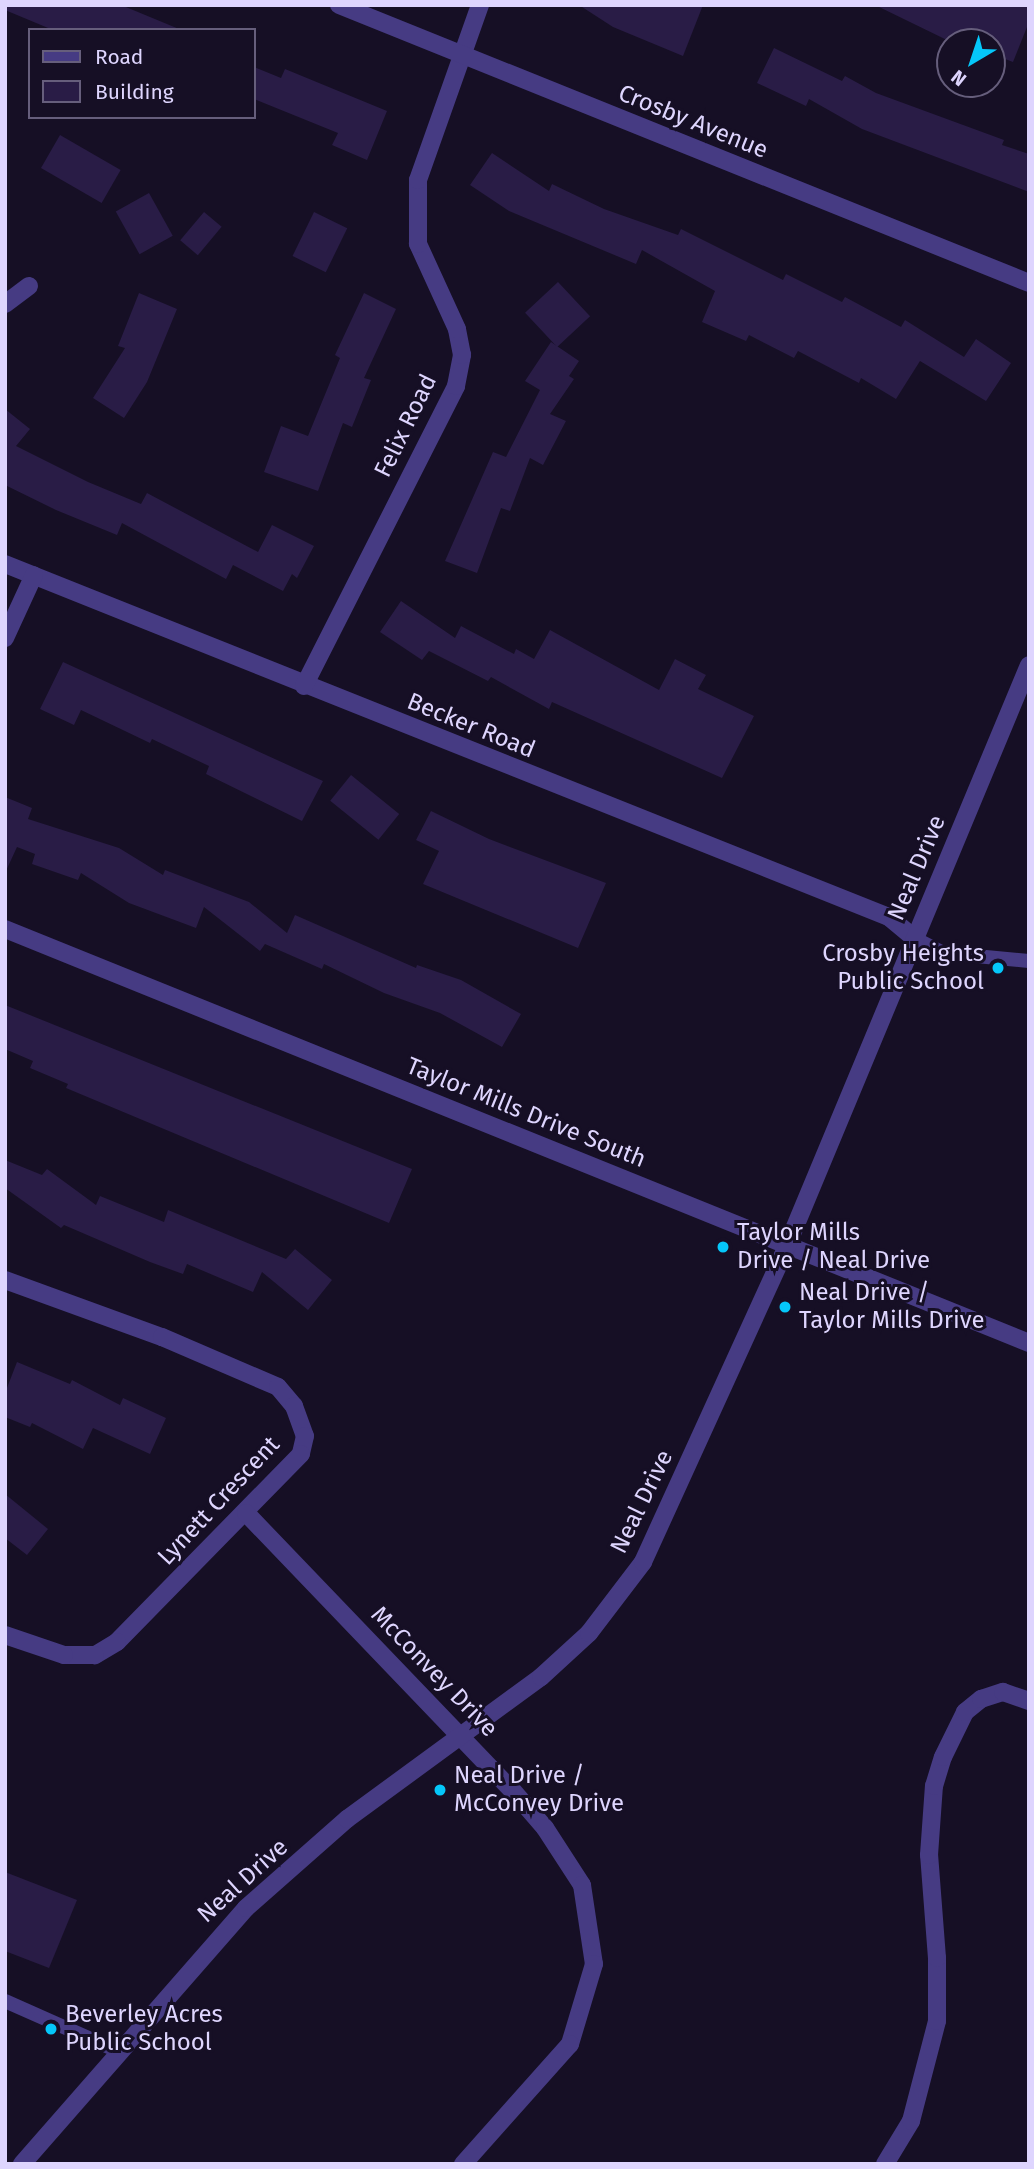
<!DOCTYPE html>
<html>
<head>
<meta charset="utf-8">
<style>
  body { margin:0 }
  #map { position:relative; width:1034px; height:2169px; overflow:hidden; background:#160f25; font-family:"Fira Sans",sans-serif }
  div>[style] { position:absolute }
  .building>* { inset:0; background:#291c46; transform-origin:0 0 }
  .service>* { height:14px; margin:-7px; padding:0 7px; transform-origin:7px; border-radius:7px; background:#463b83 }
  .minor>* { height:18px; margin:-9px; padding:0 9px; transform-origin:9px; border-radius:9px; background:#463b83 }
  .tertiary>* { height:18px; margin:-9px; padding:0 9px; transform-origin:9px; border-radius:9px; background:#463b83 }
  .dots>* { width:19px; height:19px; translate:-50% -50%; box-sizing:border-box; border:4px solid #160f25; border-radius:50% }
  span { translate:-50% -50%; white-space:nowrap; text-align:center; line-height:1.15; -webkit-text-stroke:6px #160f25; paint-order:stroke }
  .street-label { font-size:24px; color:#ded5fe }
  .poi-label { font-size:24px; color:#ded5fe }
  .right { translate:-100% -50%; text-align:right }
  .left { translate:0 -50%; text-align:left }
  .frame { position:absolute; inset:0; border:7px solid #ded5fe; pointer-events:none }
  .legend { position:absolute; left:28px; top:28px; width:228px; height:91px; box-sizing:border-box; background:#160f25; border:2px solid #665e7c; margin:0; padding:9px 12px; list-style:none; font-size:21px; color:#ded5fe }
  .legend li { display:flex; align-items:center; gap:14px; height:35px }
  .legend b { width:35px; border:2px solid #665e7c }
  .north { position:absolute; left:936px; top:28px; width:70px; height:70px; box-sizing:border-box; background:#160f25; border:2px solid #665e7c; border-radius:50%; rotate:219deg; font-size:19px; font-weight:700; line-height:28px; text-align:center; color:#ded5fe }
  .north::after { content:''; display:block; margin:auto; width:24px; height:32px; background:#05c7fa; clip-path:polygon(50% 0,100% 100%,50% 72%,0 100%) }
</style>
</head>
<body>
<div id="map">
  <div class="building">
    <i style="clip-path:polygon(5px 5px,121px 5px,179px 29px,53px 30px,5px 10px)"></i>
    <i style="clip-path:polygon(579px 5px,703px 5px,683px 56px,613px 27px)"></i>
    <i style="clip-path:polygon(875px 5px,1029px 5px,1029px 22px,1013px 62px,992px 54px,992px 42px,951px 42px)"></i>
    <i style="clip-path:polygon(774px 48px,842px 81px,845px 76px,876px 93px,1004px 140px,1002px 145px,1029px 154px,1029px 192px,862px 129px,809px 99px,806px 106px,757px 83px)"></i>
    <i style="clip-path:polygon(254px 67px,281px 78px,285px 69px,387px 111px,367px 160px,332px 145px,338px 133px,254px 99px)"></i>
    <i style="left:60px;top:135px;width:70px;height:38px;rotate:30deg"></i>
    <i style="clip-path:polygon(492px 153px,549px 191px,552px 184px,604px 209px,678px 235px,681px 229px,783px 280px,786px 274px,842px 302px,845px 297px,901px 327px,905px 320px,964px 357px,976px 339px,1011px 363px,986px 401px,920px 361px,896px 399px,861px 378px,859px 383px,798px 351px,794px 358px,749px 335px,746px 341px,702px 322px,715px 291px,642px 250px,636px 264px,509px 211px,470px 185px)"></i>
    <i style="left:149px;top:193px;width:49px;height:38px;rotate:61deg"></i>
    <i style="left:204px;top:212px;width:23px;height:37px;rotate:40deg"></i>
    <i style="left:314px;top:212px;width:37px;height:49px;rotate:26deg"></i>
    <i style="left:558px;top:282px;width:47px;height:45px;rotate:47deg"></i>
    <i style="clip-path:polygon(139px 293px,177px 309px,147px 382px,124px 418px,93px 398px,125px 348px,118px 346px)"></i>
    <i style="clip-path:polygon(364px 293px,396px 309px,364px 378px,371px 380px,352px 427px,343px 423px,318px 491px,264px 472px,281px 426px,308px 436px,340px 358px,335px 355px)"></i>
    <i style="clip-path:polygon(551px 342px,579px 361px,569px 376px,574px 379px,550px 414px,566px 421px,543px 465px,530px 458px,510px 511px,501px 508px,477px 573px,445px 561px,493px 452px,506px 457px,540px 390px,525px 381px)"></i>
    <i style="clip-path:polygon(5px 409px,30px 429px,16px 446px,88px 482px,141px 504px,147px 493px,258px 552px,272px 525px,314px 546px,297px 578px,292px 574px,283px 591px,233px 565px,226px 579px,122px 523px,117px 535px,56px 510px,5px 485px)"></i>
    <i style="clip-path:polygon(401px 601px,455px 638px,461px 626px,514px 654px,516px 649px,534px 659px,550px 630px,659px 690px,675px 659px,706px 675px,698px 689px,754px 716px,722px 778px,552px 702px,549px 709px,491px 677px,488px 681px,429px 651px,422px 660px,380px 632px)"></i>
    <i style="clip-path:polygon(63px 662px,323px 781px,302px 821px,206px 774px,209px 766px,152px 739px,150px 743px,81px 710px,74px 725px,40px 709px)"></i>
    <i style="left:351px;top:775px;width:62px;height:33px;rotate:39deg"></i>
    <i style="clip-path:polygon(5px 797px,32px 808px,28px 819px,119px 848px,163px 875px,165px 870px,249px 902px,287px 933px,295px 915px,416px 968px,417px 965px,461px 980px,521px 1014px,502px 1047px,440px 1013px,384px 993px,324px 964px,322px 969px,265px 944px,260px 951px,204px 907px,196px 928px,129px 903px,81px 873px,78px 880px,32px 864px,35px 854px,17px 847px,5px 873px)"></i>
    <i style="clip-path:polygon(431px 811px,489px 839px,606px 883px,578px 948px,423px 884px,439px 851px,416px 840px)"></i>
    <i style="clip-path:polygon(5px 1005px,412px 1169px,389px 1223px,66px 1088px,68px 1084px,30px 1068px,33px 1061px,5px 1049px)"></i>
    <i style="clip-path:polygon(5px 1160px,42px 1175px,47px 1169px,96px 1205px,100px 1196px,164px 1222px,168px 1210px,286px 1259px,295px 1249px,332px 1280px,308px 1310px,262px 1272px,253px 1292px,187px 1264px,183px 1274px,150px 1262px,64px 1225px,61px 1228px,5px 1188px)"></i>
    <i style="clip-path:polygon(17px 1362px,70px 1384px,72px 1380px,120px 1405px,123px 1398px,166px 1418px,150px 1454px,93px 1428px,83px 1449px,32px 1423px,30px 1427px,5px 1417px,5px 1393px)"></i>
    <i style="clip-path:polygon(5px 1494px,48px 1529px,27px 1555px,5px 1538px)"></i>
    <i style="clip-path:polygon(5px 1872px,77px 1900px,49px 1968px,5px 1951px)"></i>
  </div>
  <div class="service">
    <i style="left:914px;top:938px;width:34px;rotate:27deg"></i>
    <i style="left:944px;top:953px;width:85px;rotate:5.4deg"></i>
    <i style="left:5px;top:2001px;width:124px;rotate:23.9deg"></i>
  </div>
  <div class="minor">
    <i style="left:5px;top:304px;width:30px;rotate:-37deg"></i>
    <i style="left:5px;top:564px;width:952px;rotate:21.77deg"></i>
    <i style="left:889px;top:917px;width:33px;rotate:40deg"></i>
    <i style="left:5px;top:638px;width:69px;rotate:-65.3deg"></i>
    <i style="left:304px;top:686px;width:336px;rotate:-63.1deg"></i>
    <i style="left:456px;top:386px;width:32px;rotate:-79deg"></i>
    <i style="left:462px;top:355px;width:26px;rotate:-101deg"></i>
    <i style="left:457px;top:329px;width:94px;rotate:-114.6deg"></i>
    <i style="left:418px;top:244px;width:64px;rotate:-90deg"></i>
    <i style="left:418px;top:180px;width:186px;rotate:-70.5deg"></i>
    <i style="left:5px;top:929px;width:1105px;rotate:22.01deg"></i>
    <i style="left:5px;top:1280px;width:167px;rotate:20deg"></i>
    <i style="left:162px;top:1337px;width:126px;rotate:23.3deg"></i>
    <i style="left:278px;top:1387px;width:25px;rotate:50deg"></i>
    <i style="left:294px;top:1406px;width:32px;rotate:70deg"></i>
    <i style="left:305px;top:1436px;width:18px;rotate:103deg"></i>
    <i style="left:301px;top:1454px;width:263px;rotate:134.4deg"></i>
    <i style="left:117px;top:1642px;width:26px;rotate:149deg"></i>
    <i style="left:95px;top:1655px;width:31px;rotate:180deg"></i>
    <i style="left:64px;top:1655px;width:62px;rotate:-161.3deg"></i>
    <i style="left:246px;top:1513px;width:385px;rotate:46.2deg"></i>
    <i style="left:513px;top:1791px;width:49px;rotate:49.1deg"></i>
    <i style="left:545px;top:1828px;width:68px;rotate:57deg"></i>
    <i style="left:582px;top:1885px;width:80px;rotate:81.4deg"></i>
    <i style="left:594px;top:1964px;width:84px;rotate:106.7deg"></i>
    <i style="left:570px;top:2044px;width:161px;rotate:131.7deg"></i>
    <i style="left:22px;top:2164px;width:340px;rotate:-48.8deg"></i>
    <i style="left:246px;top:1908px;width:135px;rotate:-41.4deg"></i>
    <i style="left:347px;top:1819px;width:240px;rotate:-36.2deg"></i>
    <i style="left:541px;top:1677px;width:65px;rotate:-42.5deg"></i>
    <i style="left:589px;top:1633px;width:89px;rotate:-52.7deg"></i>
    <i style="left:643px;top:1562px;width:347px;rotate:-65.5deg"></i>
    <i style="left:787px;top:1246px;width:629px;rotate:-67.39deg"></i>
    <i style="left:885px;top:2164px;width:50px;rotate:-58.8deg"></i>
    <i style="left:911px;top:2121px;width:103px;rotate:-75.4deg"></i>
    <i style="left:937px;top:2021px;width:63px;rotate:-90deg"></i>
    <i style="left:937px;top:1958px;width:103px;rotate:-94.4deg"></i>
    <i style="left:929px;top:1855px;width:69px;rotate:-85.9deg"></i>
    <i style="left:934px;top:1786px;width:30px;rotate:-73deg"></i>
    <i style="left:943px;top:1757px;width:50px;rotate:-63.9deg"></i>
    <i style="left:965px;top:1712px;width:21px;rotate:-39deg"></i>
    <i style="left:981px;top:1699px;width:23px;rotate:-18deg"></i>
    <i style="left:1003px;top:1692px;width:28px;rotate:19deg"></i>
  </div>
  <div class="tertiary">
    <i style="left:339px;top:5px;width:744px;rotate:21.94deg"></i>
  </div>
  <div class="dots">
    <i style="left:998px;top:968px;background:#05c7fa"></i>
    <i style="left:723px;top:1247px;background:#05c7fa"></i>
    <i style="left:785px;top:1307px;background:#05c7fa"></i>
    <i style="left:440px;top:1790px;background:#05c7fa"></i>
    <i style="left:51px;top:2029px;background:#05c7fa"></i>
  </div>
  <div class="street-label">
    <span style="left:693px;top:122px;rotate:22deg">Crosby Avenue</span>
    <span style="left:406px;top:426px;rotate:-64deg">Felix Road</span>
    <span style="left:471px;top:726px;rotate:22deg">Becker Road</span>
    <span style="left:917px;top:868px;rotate:-67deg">Neal Drive</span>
    <span style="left:526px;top:1113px;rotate:22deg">Taylor Mills Drive South</span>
    <span style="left:219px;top:1501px;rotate:-47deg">Lynett Crescent</span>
    <span style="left:642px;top:1502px;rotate:-64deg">Neal Drive</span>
    <span style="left:434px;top:1672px;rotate:46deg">McConvey Drive</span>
    <span style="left:243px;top:1881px;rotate:-42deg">Neal Drive</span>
  </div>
  <div class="poi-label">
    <span class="right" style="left:984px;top:968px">Crosby Heights<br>Public School</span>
    <span class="left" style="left:737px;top:1247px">Taylor Mills<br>Drive / Neal Drive</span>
    <span class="left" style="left:799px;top:1307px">Neal Drive /<br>Taylor Mills Drive</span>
    <span class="left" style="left:454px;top:1790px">Neal Drive /<br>McConvey Drive</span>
    <span class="left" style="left:65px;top:2029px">Beverley Acres<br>Public School</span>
  </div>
  <div class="frame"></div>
  <ul class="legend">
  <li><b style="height:9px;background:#463b83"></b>Road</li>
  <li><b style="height:19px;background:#291c46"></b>Building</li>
  </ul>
  <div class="north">N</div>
</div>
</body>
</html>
